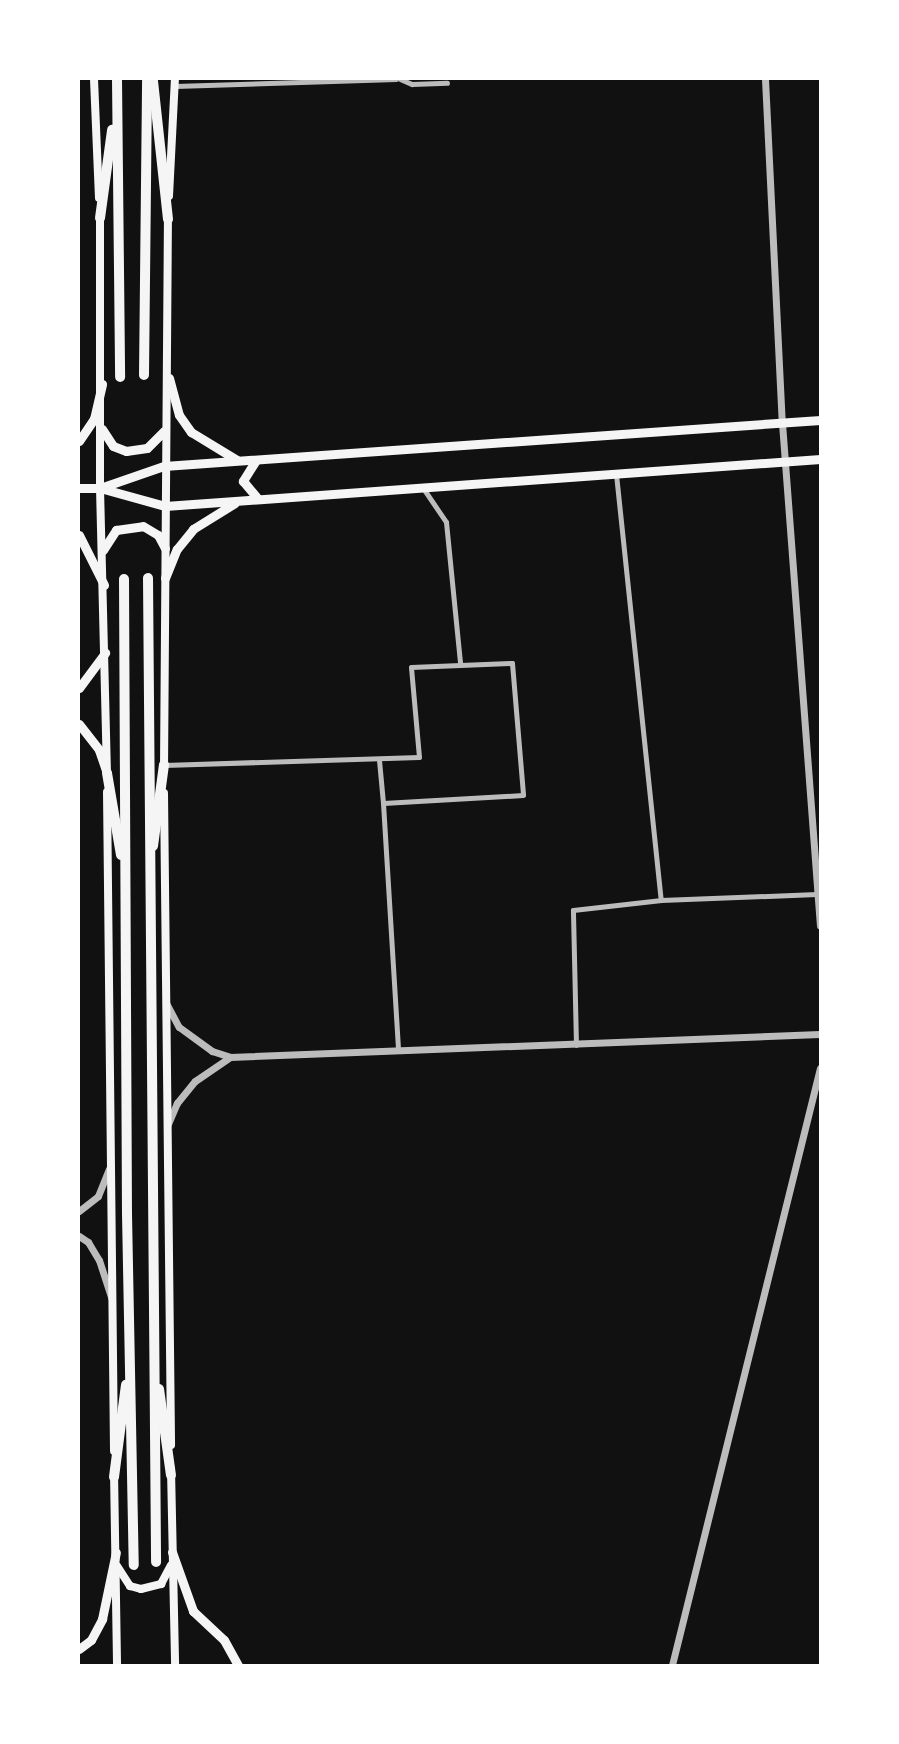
<!DOCTYPE html>
<html>
<head>
<meta charset="utf-8">
<style>
  body { margin:0 }
  #map { position:relative; width:899px; height:1744px; overflow:hidden; background:#111; font-family:Manrope,sans-serif }
  div>[style] { position:absolute }
  .minor>* { height:5px; margin:-2.5px; padding:0 2.5px; transform-origin:2.5px; border-radius:2.5px; background:#bcbcbc }
  .tertiary>* { height:7px; margin:-3.5px; padding:0 3.5px; transform-origin:3.5px; border-radius:3.5px; background:#bcbcbc }
  .secondary>* { height:8px; margin:-4px; padding:0 4px; transform-origin:4px; border-radius:4px; background:#f5f5f5 }
  .primary>* { height:9px; margin:-4.5px; padding:0 4.5px; transform-origin:4.5px; border-radius:4.5px; background:#f5f5f5 }
  .trunk>* { height:10px; margin:-5px; padding:0 5px; transform-origin:5px; border-radius:5px; background:#f5f5f5 }
  span { translate:-50% -50%; white-space:nowrap; text-align:center; line-height:1.15; -webkit-text-stroke:6px #fff; paint-order:stroke }
  .frame { position:absolute; inset:0; border:80px solid #fff; pointer-events:none }
</style>
</head>
<body>
<div id="map">
  <div class="minor">
    <i style="left:400px;top:79px;width:13px;rotate:23deg"></i>
    <i style="left:412px;top:84px;width:35px;rotate:-2deg"></i>
    <i style="left:175px;top:86px;width:221px;rotate:-1.8deg"></i>
    <i style="left:616px;top:474px;width:428px;rotate:84deg"></i>
    <i style="left:661px;top:900px;width:156px;rotate:-2.2deg"></i>
    <i style="left:423px;top:488px;width:41px;rotate:55.9deg"></i>
    <i style="left:446px;top:522px;width:142px;rotate:84.3deg"></i>
    <i style="left:379px;top:760px;width:43px;rotate:84.7deg"></i>
    <i style="left:164px;top:765px;width:255px;rotate:-1.8deg"></i>
    <i style="left:419px;top:757px;width:90px;rotate:-95.1deg"></i>
    <i style="left:411px;top:667px;width:101px;rotate:-2.3deg"></i>
    <i style="left:512px;top:663px;width:132px;rotate:85.2deg"></i>
    <i style="left:523px;top:795px;width:140px;rotate:176.7deg"></i>
    <i style="left:383px;top:803px;width:247px;rotate:86.5deg"></i>
    <i style="left:576px;top:1045px;width:135px;rotate:-91.3deg"></i>
    <i style="left:573px;top:910px;width:89px;rotate:-6.5deg"></i>
  </div>
  <div class="tertiary">
    <i style="left:765px;top:79px;width:344px;rotate:87.2deg"></i>
    <i style="left:782px;top:423px;width:504px;rotate:85.68deg"></i>
    <i style="left:166px;top:1003px;width:27px;rotate:62deg"></i>
    <i style="left:179px;top:1027px;width:41px;rotate:36deg"></i>
    <i style="left:212px;top:1051px;width:19px;rotate:18deg"></i>
    <i style="left:230px;top:1057px;width:590px;rotate:-2.23deg"></i>
    <i style="left:168px;top:1124px;width:23px;rotate:-67deg"></i>
    <i style="left:177px;top:1103px;width:28px;rotate:-51deg"></i>
    <i style="left:195px;top:1081px;width:42px;rotate:-34.4deg"></i>
    <i style="left:79px;top:1211px;width:24px;rotate:-38deg"></i>
    <i style="left:98px;top:1196px;width:29px;rotate:-68deg"></i>
    <i style="left:79px;top:1236px;width:11px;rotate:34deg"></i>
    <i style="left:88px;top:1242px;width:21px;rotate:59deg"></i>
    <i style="left:99px;top:1260px;width:40px;rotate:72deg"></i>
    <i style="left:672px;top:1665px;width:615px;rotate:-76.08deg"></i>
  </div>
  <div class="secondary">
    <i style="left:94px;top:79px;width:119px;rotate:87.6deg"></i>
    <i style="left:169px;top:196px;width:117px;rotate:-87.1deg"></i>
    <i style="left:100px;top:215px;width:273px;rotate:90deg"></i>
    <i style="left:100px;top:488px;width:280px;rotate:88.6deg"></i>
    <i style="left:164px;top:770px;width:554px;rotate:-89.59deg"></i>
    <i style="left:107px;top:792px;width:659px;rotate:89.39deg"></i>
    <i style="left:164px;top:793px;width:652px;rotate:89.38deg"></i>
    <i style="left:171px;top:1469px;width:196px;rotate:88.8deg"></i>
    <i style="left:114px;top:1471px;width:194px;rotate:89.1deg"></i>
    <i style="left:117px;top:1566px;width:24px;rotate:57deg"></i>
    <i style="left:130px;top:1586px;width:11px;rotate:15deg"></i>
    <i style="left:141px;top:1589px;width:21px;rotate:-14deg"></i>
    <i style="left:161px;top:1584px;width:21px;rotate:-62deg"></i>
  </div>
  <div class="primary">
    <i style="left:169px;top:378px;width:38px;rotate:75deg"></i>
    <i style="left:179px;top:415px;width:21px;rotate:55deg"></i>
    <i style="left:191px;top:432px;width:54px;rotate:31.3deg"></i>
    <i style="left:102px;top:429px;width:20px;rotate:57deg"></i>
    <i style="left:113px;top:446px;width:14px;rotate:21deg"></i>
    <i style="left:126px;top:451px;width:21px;rotate:-8deg"></i>
    <i style="left:147px;top:448px;width:24px;rotate:-45deg"></i>
    <i style="left:79px;top:441px;width:27px;rotate:-56deg"></i>
    <i style="left:94px;top:419px;width:36px;rotate:-77deg"></i>
    <i style="left:256px;top:460px;width:25px;rotate:122deg"></i>
    <i style="left:243px;top:481px;width:23px;rotate:50deg"></i>
    <i style="left:79px;top:488px;width:21px"></i>
    <i style="left:100px;top:488px;width:67px;rotate:15.5deg"></i>
    <i style="left:165px;top:506px;width:657px;rotate:-4.1deg"></i>
    <i style="left:100px;top:488px;width:68px;rotate:-19deg"></i>
    <i style="left:164px;top:466px;width:658px;rotate:-4.01deg"></i>
    <i style="left:79px;top:535px;width:56px;rotate:63.4deg"></i>
    <i style="left:103px;top:550px;width:24px;rotate:-57deg"></i>
    <i style="left:116px;top:530px;width:27px;rotate:-8deg"></i>
    <i style="left:143px;top:526px;width:17px;rotate:31deg"></i>
    <i style="left:158px;top:535px;width:15px;rotate:62deg"></i>
    <i style="left:165px;top:578px;width:31px;rotate:-68deg"></i>
    <i style="left:177px;top:549px;width:26px;rotate:-51deg"></i>
    <i style="left:193px;top:529px;width:49px;rotate:-31.8deg"></i>
    <i style="left:79px;top:688px;width:44px;rotate:-53.4deg"></i>
    <i style="left:79px;top:724px;width:33px;rotate:52deg"></i>
    <i style="left:99px;top:750px;width:24px;rotate:71deg"></i>
    <i style="left:172px;top:1552px;width:63px;rotate:70.4deg"></i>
    <i style="left:193px;top:1611px;width:42px;rotate:43.1deg"></i>
    <i style="left:224px;top:1640px;width:29px;rotate:61deg"></i>
    <i style="left:79px;top:1649px;width:15px;rotate:-37deg"></i>
    <i style="left:91px;top:1640px;width:24px;rotate:-62deg"></i>
    <i style="left:102px;top:1619px;width:68px;rotate:-78.2deg"></i>
  </div>
  <div class="trunk">
    <i style="left:117px;top:79px;width:298px;rotate:89.4deg"></i>
    <i style="left:153px;top:81px;width:139px;rotate:83.8deg"></i>
    <i style="left:100px;top:218px;width:89px;rotate:-82.2deg"></i>
    <i style="left:144px;top:375px;width:296px;rotate:-89.4deg"></i>
    <i style="left:148px;top:578px;width:984px;rotate:89.53deg"></i>
    <i style="left:124px;top:579px;width:635px;rotate:89.73deg"></i>
    <i style="left:127px;top:1214px;width:351px;rotate:88.9deg"></i>
    <i style="left:107px;top:773px;width:83px;rotate:80.3deg"></i>
    <i style="left:153px;top:846px;width:82px;rotate:-82.3deg"></i>
    <i style="left:159px;top:1389px;width:87px;rotate:82.1deg"></i>
    <i style="left:114px;top:1477px;width:93px;rotate:-82.6deg"></i>
  </div>
  <div class="frame"></div>
</div>
</body>
</html>
